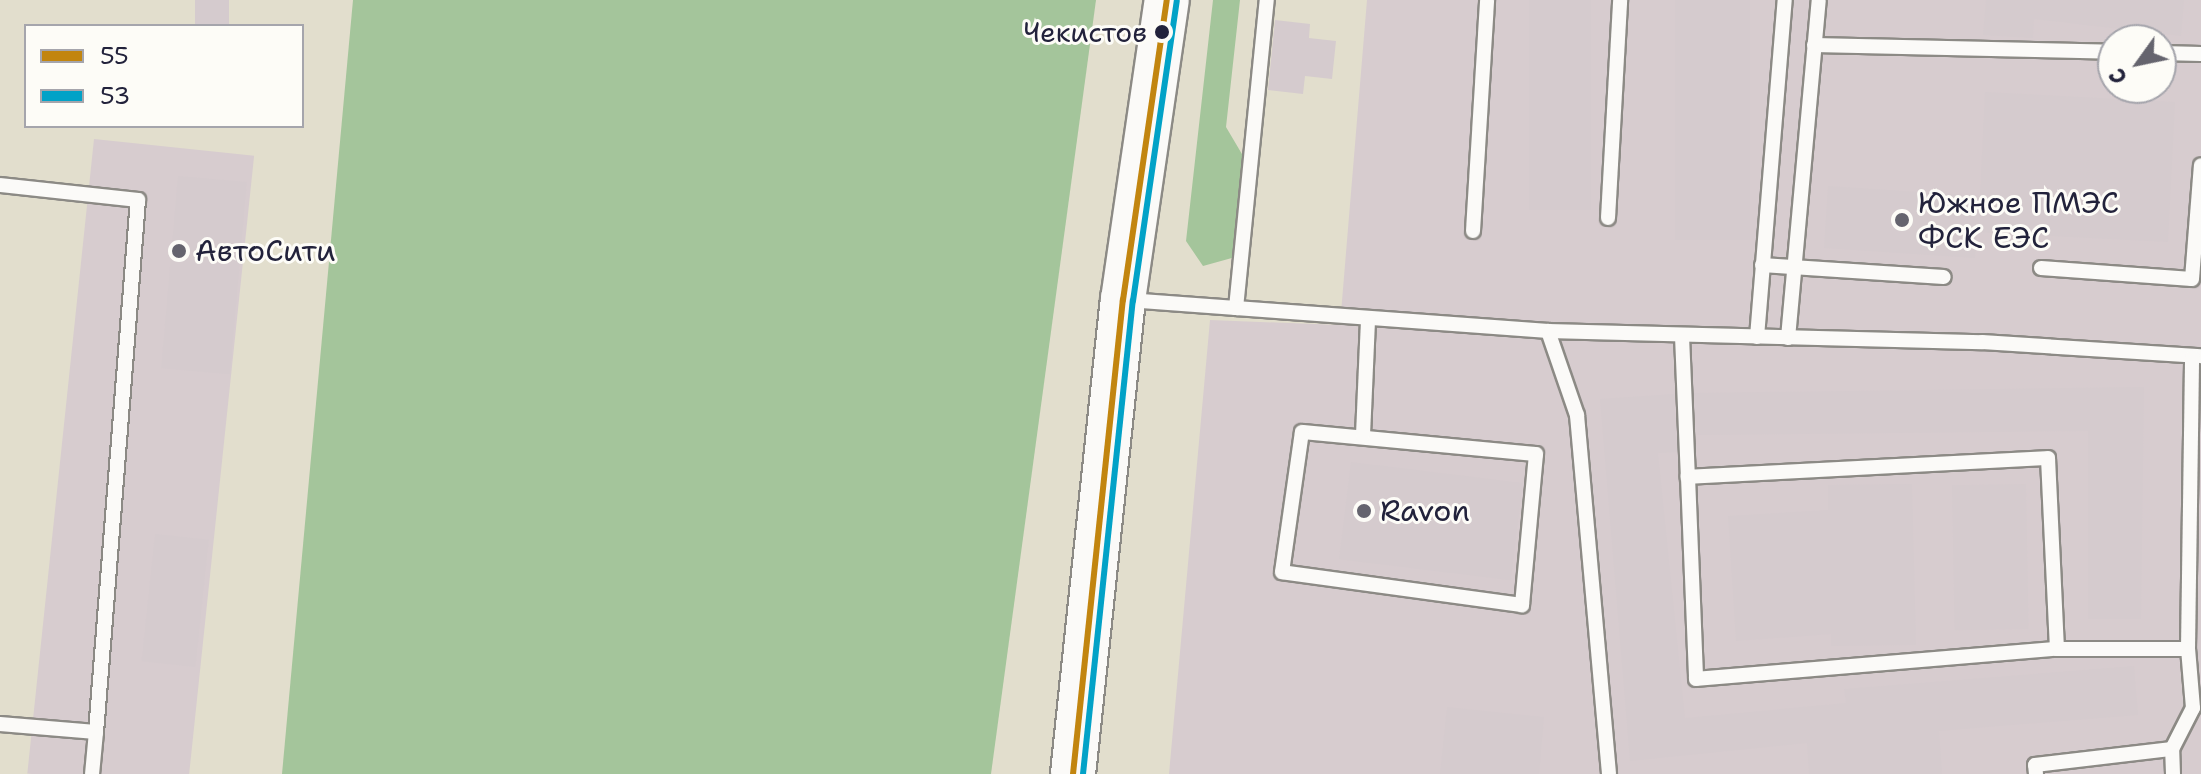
<!DOCTYPE html>
<html>
<head>
<meta charset="utf-8">
<style>
  body { margin:0 }
  #map { position:relative; width:2201px; height:774px; overflow:hidden; background:#e2decd; font-family:"Shantell Sans",sans-serif }
  div>[style] { position:absolute }
  .industrial>* { inset:0; background:#d7cccf; transform-origin:0 0 }
  .forest>* { inset:0; background:#a4c59b }
  .building>* { inset:0; background:#d5cbce; transform-origin:0 0 }
  .roads { filter:drop-shadow(2px 0 #8c8a85) drop-shadow(-2px 0 #8c8a85) drop-shadow(0 2px #8c8a85) drop-shadow(0 -2px #8c8a85) }
  .service>* { height:14px; margin:-7px; padding:0 7px; transform-origin:7px; border-radius:7px; background:#fbfaf8 }
  .primary>* { height:44px; margin:-22px; padding:0 22px; transform-origin:22px; border-radius:22px; background:#fbfaf8 }
  .bus-1>* { height:6px; margin:-3px; padding:0 3px; transform-origin:3px; border-radius:3px; background:#c2850f }
  .bus-2>* { height:6px; margin:-3px; padding:0 3px; transform-origin:3px; border-radius:3px; background:#02a2c7 }
  .dots>* { width:22px; height:22px; translate:-50% -50%; box-sizing:border-box; border:4px solid #fdfcf7; border-radius:50% }
  span { translate:-50% -50%; white-space:nowrap; text-align:center; line-height:1.15; -webkit-text-stroke:6px #fdfcf7; paint-order:stroke }
  .bus-label { font-size:28px; color:#22223b }
  .right { translate:-100% -50%; text-align:right }
  .poi-label { font-size:30px; color:#22223b }
  .left { translate:0 -50%; text-align:left }
  .legend { position:absolute; left:24px; top:24px; width:280px; height:104px; box-sizing:border-box; background:#fdfcf7; border:2px solid #a5a5ac; margin:0; padding:10px 14px; list-style:none; font-size:24px; color:#22223b }
  .legend li { display:flex; align-items:center; gap:16px; height:40px }
  .legend b { width:40px; border:2px solid #a5a5ac }
  .north { position:absolute; left:2097px; top:24px; width:80px; height:80px; box-sizing:border-box; background:#fdfcf7; border:2px solid #a5a5ac; border-radius:50%; rotate:237deg; font-size:22px; font-weight:700; line-height:32px; text-align:center; color:#22223b }
  .north::after { content:''; display:block; margin:auto; width:28px; height:36px; background:#65646e; clip-path:polygon(50% 0,100% 100%,50% 72%,0 100%) }
</style>
</head>
<body>
<div id="map">
  <div class="industrial">
    <i style="clip-path:polygon(evenodd,1367px 0,2201px 0,2201px 774px,1169px 774px,1210px 320px,1340px 325px,1367px 0,2113px 40px,2161px 40px,2161px 88px,2113px 88px,2113px 40px)"></i>
    <i style="left:94px;top:139px;width:161px;height:638px;rotate:6deg"></i>
  </div>
  <div class="forest">
    <i style="clip-path:polygon(353px 0,1096px 0,991px 774px,282px 774px)"></i>
    <i style="clip-path:polygon(1213px 0,1240px 0,1226px 127px,1249px 166px,1239px 256px,1203px 266px,1186px 241px)"></i>
  </div>
  <div class="building">
    <i style="left:195px;top:0;width:34px;height:26px"></i>
    <i style="left:1529px;top:0;width:62px;height:210px"></i>
    <i style="left:1675px;top:0;width:75px;height:240px"></i>
    <i style="clip-path:polygon(1986px 0,2184px 0,2181px 36px,2034px 19px,2033px 38px,1983px 35px)"></i>
    <i style="clip-path:polygon(1275px 20px,1310px 24px,1309px 38px,1336px 41px,1332px 79px,1305px 76px,1303px 94px,1268px 90px)"></i>
    <i style="clip-path:polygon(1985px 92px,2175px 102px,2168px 242px,1977px 232px,1975px 258px,1824px 248px,1828px 186px,1980px 196px)"></i>
    <i style="left:178px;top:176px;width:69px;height:193px;rotate:5deg"></i>
    <i style="clip-path:polygon(2144px 387px,2141px 619px,2088px 619px,2088px 431px,1696px 435px,1694px 393px)"></i>
    <i style="clip-path:polygon(1674px 394px,1677px 452px,1658px 453px,1685px 718px,1846px 703px,1844px 689px,2134px 666px,2138px 715px,1939px 731px,1942px 774px,1809px 774px,1807px 743px,1630px 761px,1600px 399px)"></i>
    <i style="left:1351px;top:462px;width:173px;height:98px;rotate:7deg"></i>
    <i style="clip-path:polygon(1912px 484px,1916px 645px,1831px 646px,1831px 634px,1736px 641px,1728px 516px,1828px 510px,1828px 485px)"></i>
    <i style="left:2026px;top:484px;width:145px;height:74px;rotate:89deg"></i>
    <i style="left:155px;top:534px;width:54px;height:128px;rotate:6deg"></i>
    <i style="clip-path:polygon(1447px 707px,1544px 717px,1539px 774px,1440px 774px)"></i>
  </div>
  <div class="roads">
    <div class="service">
      <i style="left:1814px;top:45px;width:299px;rotate:1.3deg"></i>
      <i style="left:2161px;top:53px;width:40px;rotate:1.4deg"></i>
      <i style="left:0;top:185px;width:139px;rotate:6.2deg"></i>
      <i style="left:138px;top:200px;width:534px;rotate:94.51deg"></i>
      <i style="left:1608px;top:218px;width:218px;rotate:-86.8deg"></i>
      <i style="left:1473px;top:231px;width:231px;rotate:-86.5deg"></i>
      <i style="left:1762px;top:265px;width:182px;rotate:3.8deg"></i>
      <i style="left:2041px;top:268px;width:151px;rotate:4.2deg"></i>
      <i style="left:2192px;top:279px;width:114px;rotate:-85.5deg"></i>
      <i style="left:1128px;top:300px;width:108px;rotate:4.2deg"></i>
      <i style="left:1236px;top:308px;width:310px;rotate:-84.3deg"></i>
      <i style="left:1236px;top:308px;width:313px;rotate:4.2deg"></i>
      <i style="left:1548px;top:331px;width:434px;rotate:1.5deg"></i>
      <i style="left:1982px;top:342px;width:219px;rotate:3.7deg"></i>
      <i style="left:1548px;top:331px;width:89px;rotate:71deg"></i>
      <i style="left:1577px;top:415px;width:360px;rotate:84.9deg"></i>
      <i style="left:1682px;top:336px;width:141px;rotate:87.6deg"></i>
      <i style="left:1688px;top:477px;width:202px;rotate:87.7deg"></i>
      <i style="left:1696px;top:679px;width:362px;rotate:-4.8deg"></i>
      <i style="left:2057px;top:649px;width:191px;rotate:-92.7deg"></i>
      <i style="left:2048px;top:458px;width:361px;rotate:177deg"></i>
      <i style="left:1757px;top:337px;width:338px;rotate:-85.3deg"></i>
      <i style="left:1788px;top:338px;width:339px;rotate:-84.8deg"></i>
      <i style="left:1302px;top:432px;width:235px;rotate:5.4deg"></i>
      <i style="left:1536px;top:454px;width:152px;rotate:95.3deg"></i>
      <i style="left:1522px;top:605px;width:242px;rotate:-172.2deg"></i>
      <i style="left:1282px;top:572px;width:141px;rotate:-81.9deg"></i>
      <i style="left:1363px;top:435px;width:114px;rotate:-87.5deg"></i>
      <i style="left:2057px;top:649px;width:131px"></i>
      <i style="left:2188px;top:649px;width:292px;rotate:-89.2deg"></i>
      <i style="left:0;top:724px;width:96px;rotate:4.8deg"></i>
      <i style="left:96px;top:732px;width:42px;rotate:95.4deg"></i>
      <i style="left:2036px;top:774px;width:9px;rotate:-96deg"></i>
      <i style="left:2035px;top:765px;width:138px;rotate:-6.7deg"></i>
      <i style="left:2173px;top:774px;width:25px;rotate:-92deg"></i>
      <i style="left:2172px;top:749px;width:46px;rotate:-62.9deg"></i>
      <i style="left:2193px;top:708px;width:59px;rotate:-94.8deg"></i>
    </div>
    <div class="primary">
      <i style="left:1073px;top:774px;width:477px;rotate:-84deg"></i>
      <i style="left:1123px;top:300px;width:303px;rotate:-81.7deg"></i>
    </div>
  </div>
  <div class="bus-1">
    <i style="left:1073px;top:774px;width:477px;rotate:-84deg"></i>
    <i style="left:1123px;top:300px;width:303px;rotate:-81.7deg"></i>
  </div>
  <div class="bus-2">
    <i style="left:1083px;top:774px;width:476px;rotate:-84deg"></i>
    <i style="left:1133px;top:301px;width:303px;rotate:-81.7deg"></i>
  </div>
  <div class="dots">
    <i style="left:1162px;top:32px;background:#22223b"></i>
    <i style="left:1902px;top:220px;background:#65646e"></i>
    <i style="left:179px;top:251px;background:#65646e"></i>
    <i style="left:1364px;top:511px;background:#65646e"></i>
  </div>
  <div class="bus-label">
    <span class="right" style="left:1147px;top:32px">Чекистов</span>
  </div>
  <div class="poi-label">
    <span class="left" style="left:1918px;top:220px">Южное ПМЭС<br>ФСК ЕЭС</span>
    <span class="left" style="left:195px;top:251px">АвтоСити</span>
    <span class="left" style="left:1380px;top:511px">Ravon</span>
  </div>
  <ul class="legend">
  <li><b style="height:10px;background:#c2850f"></b>55</li>
  <li><b style="height:10px;background:#02a2c7"></b>53</li>
  </ul>
  <div class="north">С</div>
</div>
</body>
</html>
